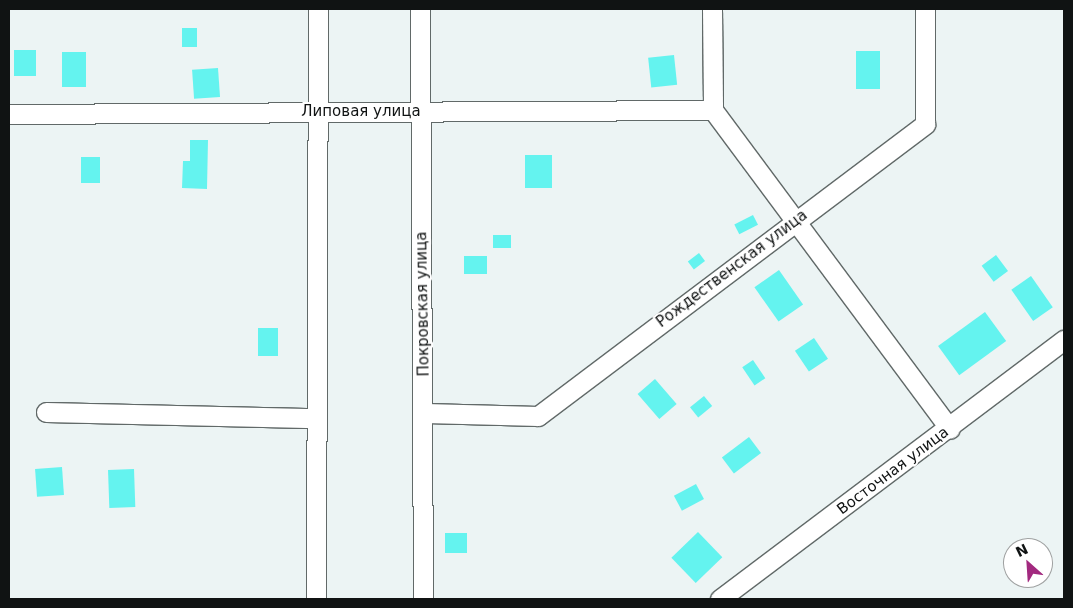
<!DOCTYPE html>
<html>
<head>
<meta charset="utf-8">
<style>
  body { margin:0 }
  #map { position:relative; width:1073px; height:608px; overflow:hidden; background:#ecf4f4; font-family:"DejaVu Sans",sans-serif }
  div>[style] { position:absolute }
  .building>* { inset:0; background:#64f3ef; transform-origin:0 0 }
  .roads { filter:drop-shadow(1px 0 #616968) drop-shadow(-1px 0 #616968) drop-shadow(0 1px #616968) drop-shadow(0 -1px #616968) }
  .street>* { height:19px; margin:-9.5px; padding:0 9.5px; transform-origin:9.5px; border-radius:9.5px; background:#fff }
  span { translate:-50% -50%; white-space:nowrap; text-align:center; line-height:1.15; -webkit-text-stroke:4px #fff; paint-order:stroke }
  .street-label { font-size:15px; color:#101313 }
  .frame { position:absolute; inset:0; border:10px solid #101313; pointer-events:none }
  .north { position:absolute; left:1003px; top:538px; width:50px; height:50px; box-sizing:border-box; background:#fff; border:1px solid #9fa1a1; border-radius:50%; rotate:334deg; font-size:14px; font-weight:700; line-height:20px; text-align:center; color:#101313 }
  .north::after { content:''; display:block; margin:auto; width:18px; height:22px; background:#a2297f; clip-path:polygon(50% 0,100% 100%,50% 72%,0 100%) }
</style>
</head>
<body>
<div id="map">
  <div class="building">
    <i style="left:182px;top:28px;width:15px;height:19px"></i>
    <i style="left:14px;top:50px;width:22px;height:26px"></i>
    <i style="left:856px;top:51px;width:24px;height:38px"></i>
    <i style="left:62px;top:52px;width:24px;height:35px"></i>
    <i style="left:674px;top:55px;width:30px;height:26px;rotate:84deg"></i>
    <i style="left:218px;top:68px;width:29px;height:26px;rotate:86deg"></i>
    <i style="clip-path:polygon(190px 140px,208px 140px,207px 189px,182px 188px,183px 161px,190px 161px)"></i>
    <i style="left:525px;top:155px;width:27px;height:33px"></i>
    <i style="left:81px;top:157px;width:19px;height:26px"></i>
    <i style="left:753px;top:215px;width:11px;height:21px;rotate:63deg"></i>
    <i style="left:493px;top:235px;width:18px;height:13px"></i>
    <i style="left:699px;top:253px;width:10px;height:14px;rotate:53deg"></i>
    <i style="left:996px;top:255px;width:20px;height:18px;rotate:53deg"></i>
    <i style="left:487px;top:256px;width:18px;height:23px;rotate:90deg"></i>
    <i style="left:779px;top:270px;width:42px;height:30px;rotate:55deg"></i>
    <i style="left:1031px;top:276px;width:38px;height:24px;rotate:55deg"></i>
    <i style="left:985px;top:312px;width:36px;height:58px;rotate:54deg"></i>
    <i style="left:258px;top:328px;width:20px;height:28px"></i>
    <i style="left:814px;top:338px;width:25px;height:23px;rotate:56deg"></i>
    <i style="left:753px;top:360px;width:22px;height:13px;rotate:56deg"></i>
    <i style="left:655px;top:379px;width:33px;height:23px;rotate:49deg"></i>
    <i style="left:704px;top:396px;width:13px;height:18px;rotate:51deg"></i>
    <i style="left:749px;top:437px;width:20px;height:34px;rotate:53deg"></i>
    <i style="left:62px;top:467px;width:28px;height:27px;rotate:86deg"></i>
    <i style="left:134px;top:469px;width:38px;height:26px;rotate:88deg"></i>
    <i style="left:696px;top:484px;width:17px;height:25px;rotate:62deg"></i>
    <i style="left:698px;top:532px;width:35px;height:37px;rotate:46deg"></i>
    <i style="left:445px;top:533px;width:22px;height:20px"></i>
  </div>
  <div class="roads">
    <div class="street">
      <i style="left:420px;top:9px;width:590px;rotate:89.71deg"></i>
      <i style="left:712px;top:9px;width:101px;rotate:89.4deg"></i>
      <i style="left:713px;top:110px;width:397px;rotate:53.4deg"></i>
      <i style="left:9px;top:114px;width:704px;rotate:-0.33deg"></i>
      <i style="left:46px;top:412px;width:271px;rotate:1.3deg"></i>
      <i style="left:425px;top:413px;width:113px;rotate:1.5deg"></i>
      <i style="left:538px;top:416px;width:485px;rotate:-37deg"></i>
      <i style="left:925px;top:124px;width:115px;rotate:-90deg"></i>
      <i style="left:316px;top:599px;width:590px;rotate:-89.81deg"></i>
      <i style="left:720px;top:599px;width:431px;rotate:-37deg"></i>
    </div>
  </div>
  <div class="street-label">
    <span style="left:361px;top:112px">Липовая улица</span>
    <span style="left:732px;top:269px;rotate:-37deg">Рождественская улица</span>
    <span style="left:423px;top:304px;rotate:-91deg">Покровская улица</span>
    <span style="left:893px;top:471px;rotate:-37deg">Восточная улица</span>
  </div>
  <div class="frame"></div>
  <div class="north">N</div>
</div>
</body>
</html>
